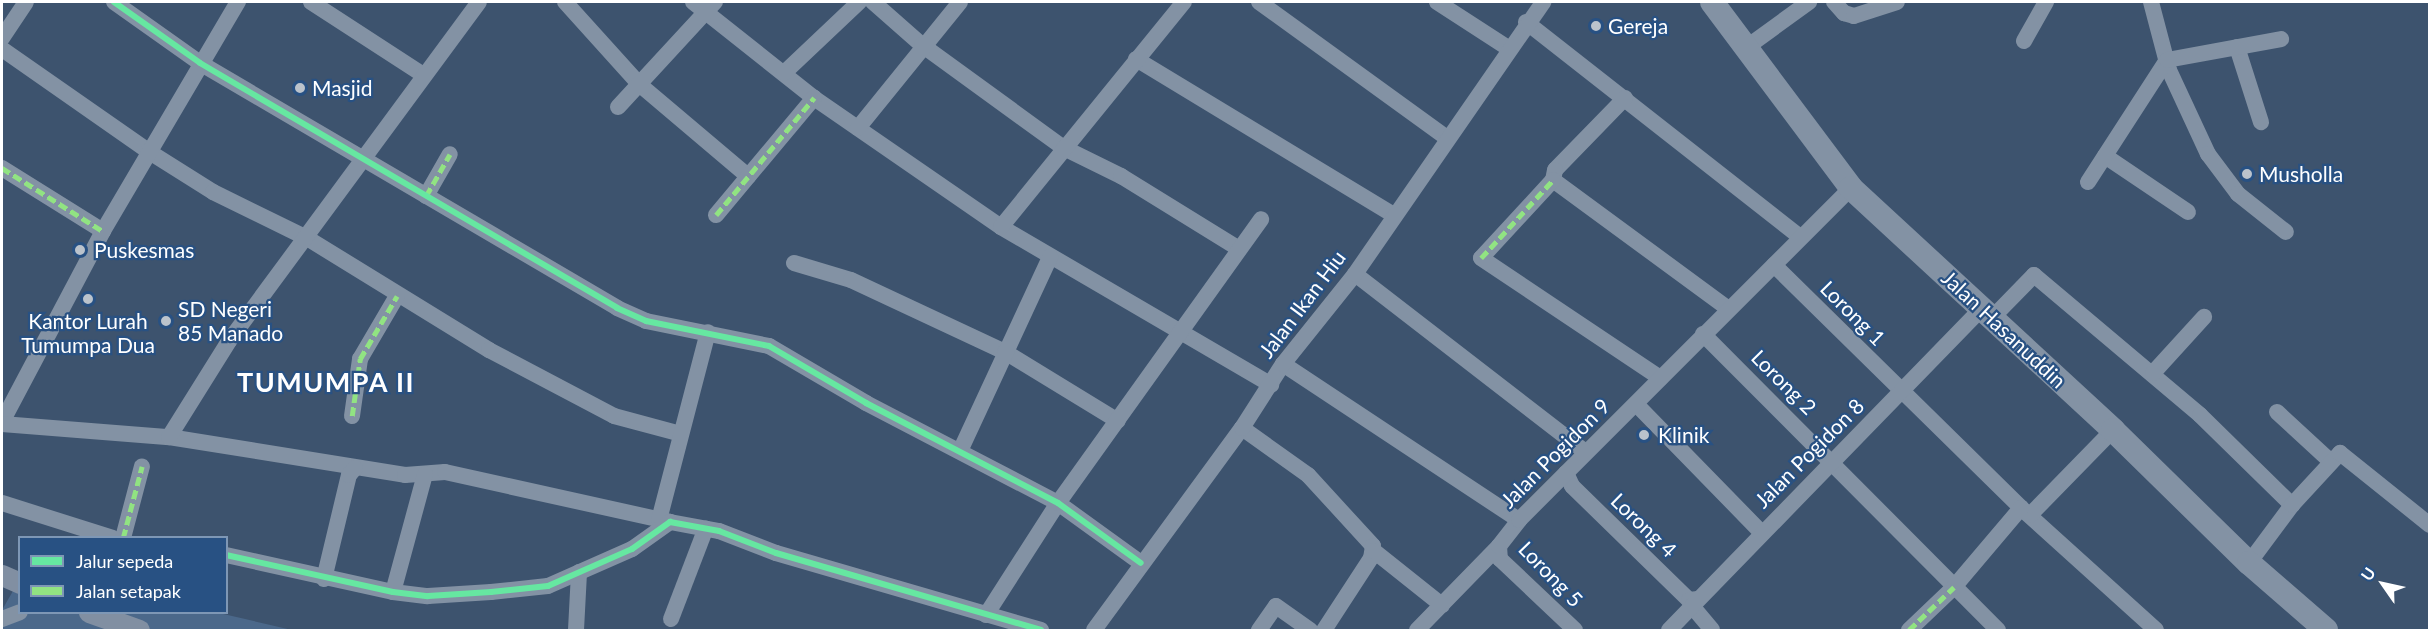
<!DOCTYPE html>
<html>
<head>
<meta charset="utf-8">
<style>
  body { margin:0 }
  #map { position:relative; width:2431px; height:632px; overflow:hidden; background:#3d536e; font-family:Lato,sans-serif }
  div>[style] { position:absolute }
  .water>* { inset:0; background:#4b688a }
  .minor>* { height:16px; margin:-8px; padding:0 8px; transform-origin:8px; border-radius:8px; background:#8392a4 }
  .major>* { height:21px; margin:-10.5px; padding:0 10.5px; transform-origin:10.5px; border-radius:10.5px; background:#818fa2 }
  .highway>* { height:24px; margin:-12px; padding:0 12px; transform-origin:12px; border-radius:12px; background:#8392a4 }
  .quiet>* { height:4.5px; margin-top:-2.25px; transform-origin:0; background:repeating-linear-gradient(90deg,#91e382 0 9px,transparent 0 13.5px) }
  .cycleway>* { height:6px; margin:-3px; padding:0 3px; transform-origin:3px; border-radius:3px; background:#66e7a1 }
  .dots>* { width:16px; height:16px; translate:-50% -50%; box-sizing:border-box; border:3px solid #285183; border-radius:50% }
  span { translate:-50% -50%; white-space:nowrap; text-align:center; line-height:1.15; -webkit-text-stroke:4.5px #285183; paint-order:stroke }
  .poi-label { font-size:21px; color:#fff }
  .left { translate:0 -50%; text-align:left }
  .street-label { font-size:21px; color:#fff }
  .district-label { font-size:27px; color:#fff; font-weight:700; letter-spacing:1.5px }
  .frame { position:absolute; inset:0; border:3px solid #fff; pointer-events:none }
  .legend { position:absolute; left:18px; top:536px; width:210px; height:78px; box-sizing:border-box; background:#285183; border:2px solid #7e97b5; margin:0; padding:8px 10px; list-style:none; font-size:18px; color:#fff }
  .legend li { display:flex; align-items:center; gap:12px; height:30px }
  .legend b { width:30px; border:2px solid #7e97b5 }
  .north { position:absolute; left:2353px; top:554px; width:60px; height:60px; -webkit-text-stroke:4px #285183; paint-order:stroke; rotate:304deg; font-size:16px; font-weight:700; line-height:24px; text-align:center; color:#fff }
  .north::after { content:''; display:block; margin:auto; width:21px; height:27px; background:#fff; clip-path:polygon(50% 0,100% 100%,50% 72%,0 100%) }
</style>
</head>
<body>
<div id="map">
  <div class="water">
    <i style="clip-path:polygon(17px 584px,20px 612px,219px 613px,292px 630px,2px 630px,2px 610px)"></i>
  </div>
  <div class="minor">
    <i style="left:114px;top:2px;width:105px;rotate:35.3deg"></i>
    <i style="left:200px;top:63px;width:484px;rotate:30.4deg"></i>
    <i style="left:617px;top:308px;width:32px;rotate:24deg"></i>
    <i style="left:646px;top:321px;width:126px;rotate:11.5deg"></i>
    <i style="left:769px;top:346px;width:113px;rotate:30.4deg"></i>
    <i style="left:866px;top:403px;width:216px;rotate:27.5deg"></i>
    <i style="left:1058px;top:503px;width:102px;rotate:35.9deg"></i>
    <i style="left:311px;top:2px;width:132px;rotate:33deg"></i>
    <i style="left:565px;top:2px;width:110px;rotate:47.9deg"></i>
    <i style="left:639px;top:84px;width:143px;rotate:40.2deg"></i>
    <i style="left:693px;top:2px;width:154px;rotate:38.4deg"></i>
    <i style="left:814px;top:98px;width:227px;rotate:34.6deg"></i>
    <i style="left:1001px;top:227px;width:313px;rotate:30.3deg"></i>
    <i style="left:873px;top:2px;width:65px;rotate:41.3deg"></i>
    <i style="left:922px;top:45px;width:175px;rotate:36deg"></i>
    <i style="left:1064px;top:148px;width:64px;rotate:26.2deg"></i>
    <i style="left:1121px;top:176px;width:139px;rotate:31.7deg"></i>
    <i style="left:1259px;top:2px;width:232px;rotate:35.9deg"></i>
    <i style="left:1437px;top:2px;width:85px;rotate:32.9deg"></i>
    <i style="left:1834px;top:2px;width:15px;rotate:48deg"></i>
    <i style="left:1844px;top:13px;width:10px;rotate:17deg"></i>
    <i style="left:1854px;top:16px;width:45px;rotate:-18deg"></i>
    <i style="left:2151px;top:2px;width:70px;rotate:75.2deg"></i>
    <i style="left:2169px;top:70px;width:93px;rotate:65.1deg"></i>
    <i style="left:2208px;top:154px;width:50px;rotate:53.1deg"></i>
    <i style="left:2238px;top:194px;width:61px;rotate:38.4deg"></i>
    <i style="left:1526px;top:22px;width:348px;rotate:38.1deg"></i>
    <i style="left:2px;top:38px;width:43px;rotate:-56.3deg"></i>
    <i style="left:2024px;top:41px;width:45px;rotate:-60.6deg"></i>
    <i style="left:1747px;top:47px;width:77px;rotate:-36deg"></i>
    <i style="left:2237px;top:47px;width:79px;rotate:72.3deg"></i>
    <i style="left:2px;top:49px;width:178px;rotate:34.9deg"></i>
    <i style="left:148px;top:151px;width:77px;rotate:32.2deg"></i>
    <i style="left:213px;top:192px;width:105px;rotate:26.1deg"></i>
    <i style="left:307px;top:238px;width:214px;rotate:31.6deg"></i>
    <i style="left:489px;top:350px;width:141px;rotate:27.8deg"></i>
    <i style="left:614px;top:416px;width:69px;rotate:15deg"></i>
    <i style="left:1136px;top:59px;width:301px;rotate:31.2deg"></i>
    <i style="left:784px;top:73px;width:103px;rotate:-43.4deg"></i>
    <i style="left:1625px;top:98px;width:100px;rotate:134.2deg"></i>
    <i style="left:1555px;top:170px;width:10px;rotate:101deg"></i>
    <i style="left:1553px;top:180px;width:216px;rotate:36.3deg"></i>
    <i style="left:618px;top:107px;width:143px;rotate:-47.3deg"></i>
    <i style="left:858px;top:128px;width:162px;rotate:-51deg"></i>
    <i style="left:2105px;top:156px;width:100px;rotate:34deg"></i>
    <i style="left:2px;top:168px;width:119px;rotate:32deg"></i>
    <i style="left:1553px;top:180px;width:106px;rotate:132.7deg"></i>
    <i style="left:1481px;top:258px;width:216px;rotate:33.8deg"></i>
    <i style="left:2088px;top:182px;width:145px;rotate:-57.1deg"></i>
    <i style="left:2167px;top:60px;width:116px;rotate:-10.4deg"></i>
    <i style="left:426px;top:196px;width:48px;rotate:-60.3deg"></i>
    <i style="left:716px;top:215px;width:153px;rotate:-50.1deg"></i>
    <i style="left:1001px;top:227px;width:290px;rotate:-50.9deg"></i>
    <i style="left:794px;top:263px;width:59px;rotate:16.6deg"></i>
    <i style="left:851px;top:280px;width:170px;rotate:25.1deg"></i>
    <i style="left:1005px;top:352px;width:132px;rotate:31.4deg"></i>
    <i style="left:1774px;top:265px;width:346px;rotate:44.5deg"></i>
    <i style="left:2021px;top:508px;width:182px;rotate:42.1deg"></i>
    <i style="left:1355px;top:274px;width:291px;rotate:37.7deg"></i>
    <i style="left:1992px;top:318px;width:60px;rotate:-45.7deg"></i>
    <i style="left:2034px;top:275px;width:217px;rotate:40.1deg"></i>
    <i style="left:2200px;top:415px;width:129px;rotate:44.4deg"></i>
    <i style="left:2292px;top:505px;width:72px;rotate:126.6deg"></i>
    <i style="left:1703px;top:334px;width:418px;rotate:45.1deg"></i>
    <i style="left:1283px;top:364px;width:283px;rotate:33.5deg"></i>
    <i style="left:2153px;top:373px;width:76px;rotate:-47.7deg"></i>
    <i style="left:1636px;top:404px;width:180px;rotate:45.7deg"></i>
    <i style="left:2277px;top:412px;width:71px;rotate:42.7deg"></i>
    <i style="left:352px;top:416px;width:58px;rotate:-82deg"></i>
    <i style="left:360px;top:359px;width:73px;rotate:-59.6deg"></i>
    <i style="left:2px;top:422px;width:216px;rotate:-62.1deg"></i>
    <i style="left:103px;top:231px;width:266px;rotate:-59.5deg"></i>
    <i style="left:2px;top:424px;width:168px;rotate:4.5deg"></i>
    <i style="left:169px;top:437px;width:239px;rotate:9.1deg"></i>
    <i style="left:405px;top:475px;width:40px;rotate:-4.3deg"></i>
    <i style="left:445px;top:472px;width:230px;rotate:12.5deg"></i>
    <i style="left:1242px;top:428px;width:81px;rotate:35.5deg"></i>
    <i style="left:1308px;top:475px;width:96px;rotate:47.5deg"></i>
    <i style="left:1373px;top:546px;width:12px;rotate:99deg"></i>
    <i style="left:1371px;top:558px;width:86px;rotate:123.1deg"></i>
    <i style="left:169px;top:437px;width:113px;rotate:-58deg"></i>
    <i style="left:229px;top:341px;width:421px;rotate:-53.6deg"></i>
    <i style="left:961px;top:449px;width:212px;rotate:-65.1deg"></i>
    <i style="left:1566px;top:473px;width:14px;rotate:65deg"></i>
    <i style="left:1572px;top:486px;width:163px;rotate:44.3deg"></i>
    <i style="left:1689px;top:600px;width:9px;rotate:-6deg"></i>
    <i style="left:2px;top:503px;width:116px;rotate:17.5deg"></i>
    <i style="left:2292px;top:505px;width:71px;rotate:-47.3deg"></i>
    <i style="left:2340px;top:453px;width:115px;rotate:38.7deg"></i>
    <i style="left:2030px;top:515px;width:119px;rotate:-45.7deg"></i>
    <i style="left:659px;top:520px;width:194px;rotate:-75.4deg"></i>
    <i style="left:123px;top:538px;width:74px;rotate:-75.2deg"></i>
    <i style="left:1499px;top:546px;width:13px;rotate:86deg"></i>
    <i style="left:1500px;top:559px;width:103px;rotate:43.4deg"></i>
    <i style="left:1374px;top:551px;width:87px;rotate:38.5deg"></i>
    <i style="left:226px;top:555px;width:171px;rotate:12.5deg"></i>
    <i style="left:393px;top:592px;width:35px;rotate:7deg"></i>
    <i style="left:428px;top:596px;width:63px;rotate:-3.6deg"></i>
    <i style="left:491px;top:592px;width:57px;rotate:-6deg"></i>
    <i style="left:548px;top:586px;width:92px;rotate:-23.8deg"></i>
    <i style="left:632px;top:549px;width:47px;rotate:-35.4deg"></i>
    <i style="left:670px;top:522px;width:50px;rotate:10.4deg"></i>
    <i style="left:719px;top:531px;width:61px;rotate:21.1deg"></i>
    <i style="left:776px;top:553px;width:276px;rotate:16.2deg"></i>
    <i style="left:324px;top:579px;width:107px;rotate:-76.5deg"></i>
    <i style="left:349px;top:475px;width:9px;rotate:-49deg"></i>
    <i style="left:393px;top:592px;width:122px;rotate:-74.8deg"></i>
    <i style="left:1692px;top:606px;width:31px;rotate:50deg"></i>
    <i style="left:986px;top:615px;width:133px;rotate:-57.3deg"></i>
    <i style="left:1058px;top:503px;width:349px;rotate:-54.4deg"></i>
    <i style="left:2px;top:619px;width:19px;rotate:-21deg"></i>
    <i style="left:671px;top:619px;width:97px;rotate:-69deg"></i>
    <i style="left:576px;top:630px;width:58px;rotate:-87deg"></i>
    <i style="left:1094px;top:630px;width:250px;rotate:-53.8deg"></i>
    <i style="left:1242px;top:428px;width:76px;rotate:-57.4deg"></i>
    <i style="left:1283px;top:364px;width:115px;rotate:-51.3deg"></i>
    <i style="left:1355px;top:274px;width:331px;rotate:-55.3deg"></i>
    <i style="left:1259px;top:630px;width:29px;rotate:-55deg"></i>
    <i style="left:1276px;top:606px;width:42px;rotate:35.2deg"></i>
    <i style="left:1417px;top:630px;width:117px;rotate:-45.7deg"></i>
    <i style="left:1499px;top:546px;width:33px;rotate:-52deg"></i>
    <i style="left:1519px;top:520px;width:470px;rotate:-45deg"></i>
    <i style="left:1669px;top:630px;width:449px;rotate:-45.8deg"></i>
    <i style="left:1909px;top:630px;width:62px;rotate:-43.7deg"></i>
    <i style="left:1954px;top:587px;width:104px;rotate:-49.7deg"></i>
  </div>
  <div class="major">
    <i style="left:2px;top:575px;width:20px;rotate:24deg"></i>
    <i style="left:89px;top:612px;width:53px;rotate:19.8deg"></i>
  </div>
  <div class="highway">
    <i style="left:1712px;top:2px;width:232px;rotate:53.2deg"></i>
    <i style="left:1851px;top:188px;width:357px;rotate:42.7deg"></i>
    <i style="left:2113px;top:430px;width:190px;rotate:44.4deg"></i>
    <i style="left:2249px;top:563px;width:102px;rotate:41deg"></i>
  </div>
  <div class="quiet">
    <i style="left:2px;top:168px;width:119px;rotate:32deg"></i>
    <i style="left:426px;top:196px;width:48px;rotate:-60.3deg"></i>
    <i style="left:716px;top:215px;width:153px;rotate:-50.1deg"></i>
    <i style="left:1481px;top:258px;width:106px;rotate:-47.3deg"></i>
    <i style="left:352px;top:416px;width:58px;rotate:-82deg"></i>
    <i style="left:360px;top:359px;width:73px;rotate:-59.6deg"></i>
    <i style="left:123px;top:538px;width:74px;rotate:-75.2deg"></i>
    <i style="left:1909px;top:630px;width:62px;rotate:-43.7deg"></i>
  </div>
  <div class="cycleway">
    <i style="left:114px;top:2px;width:105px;rotate:35.3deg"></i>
    <i style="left:200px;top:63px;width:484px;rotate:30.4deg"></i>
    <i style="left:617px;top:308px;width:32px;rotate:24deg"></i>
    <i style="left:646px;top:321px;width:126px;rotate:11.5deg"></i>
    <i style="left:769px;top:346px;width:113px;rotate:30.4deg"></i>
    <i style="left:866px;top:403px;width:216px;rotate:27.5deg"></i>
    <i style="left:1058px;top:503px;width:102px;rotate:35.9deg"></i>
    <i style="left:226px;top:555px;width:171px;rotate:12.5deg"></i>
    <i style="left:393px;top:592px;width:35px;rotate:7deg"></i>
    <i style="left:428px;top:596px;width:63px;rotate:-3.6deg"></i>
    <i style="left:491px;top:592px;width:57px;rotate:-6deg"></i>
    <i style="left:548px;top:586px;width:92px;rotate:-23.8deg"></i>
    <i style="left:632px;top:549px;width:47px;rotate:-35.4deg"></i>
    <i style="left:670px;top:522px;width:50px;rotate:10.4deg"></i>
    <i style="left:719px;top:531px;width:61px;rotate:21.1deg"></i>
    <i style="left:776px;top:553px;width:276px;rotate:16.2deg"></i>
  </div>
  <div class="dots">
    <i style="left:1596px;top:26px;background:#bbc3cc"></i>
    <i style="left:300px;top:88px;background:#bbc3cc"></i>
    <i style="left:2247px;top:174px;background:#bbc3cc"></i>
    <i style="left:80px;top:250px;background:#bbc3cc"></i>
    <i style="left:88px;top:299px;background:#bbc3cc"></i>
    <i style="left:166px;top:321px;background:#bbc3cc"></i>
    <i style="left:1644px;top:435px;background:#bbc3cc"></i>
  </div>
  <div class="poi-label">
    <span class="left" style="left:1608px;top:26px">Gereja</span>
    <span class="left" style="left:312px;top:88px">Masjid</span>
    <span class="left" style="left:2259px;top:174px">Musholla</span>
    <span class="left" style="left:94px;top:250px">Puskesmas</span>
    <span class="left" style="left:178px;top:321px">SD Negeri<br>85 Manado</span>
    <span style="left:88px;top:333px">Kantor Lurah<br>Tumumpa Dua</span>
    <span class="left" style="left:1658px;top:435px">Klinik</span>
  </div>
  <div class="street-label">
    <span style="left:1302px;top:304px;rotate:-53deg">Jalan Ikan Hiu</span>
    <span style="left:1853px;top:313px;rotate:45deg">Lorong 1</span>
    <span style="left:2004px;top:329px;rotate:43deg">Jalan Hasanuddin</span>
    <span style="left:1784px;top:382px;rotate:45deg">Lorong 2</span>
    <span style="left:1555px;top:453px;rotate:-45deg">Jalan Pogidon 9</span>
    <span style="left:1809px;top:453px;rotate:-45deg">Jalan Pogidon 8</span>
    <span style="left:1644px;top:525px;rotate:44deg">Lorong 4</span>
    <span style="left:1551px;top:574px;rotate:46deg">Lorong 5</span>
  </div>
  <div class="district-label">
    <span style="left:326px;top:382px">TUMUMPA II</span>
  </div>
  <div class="frame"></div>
  <ul class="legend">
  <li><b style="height:8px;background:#66e7a1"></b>Jalur sepeda</li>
  <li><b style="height:8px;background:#91e382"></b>Jalan setapak</li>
  </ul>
  <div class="north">U</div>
</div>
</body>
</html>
